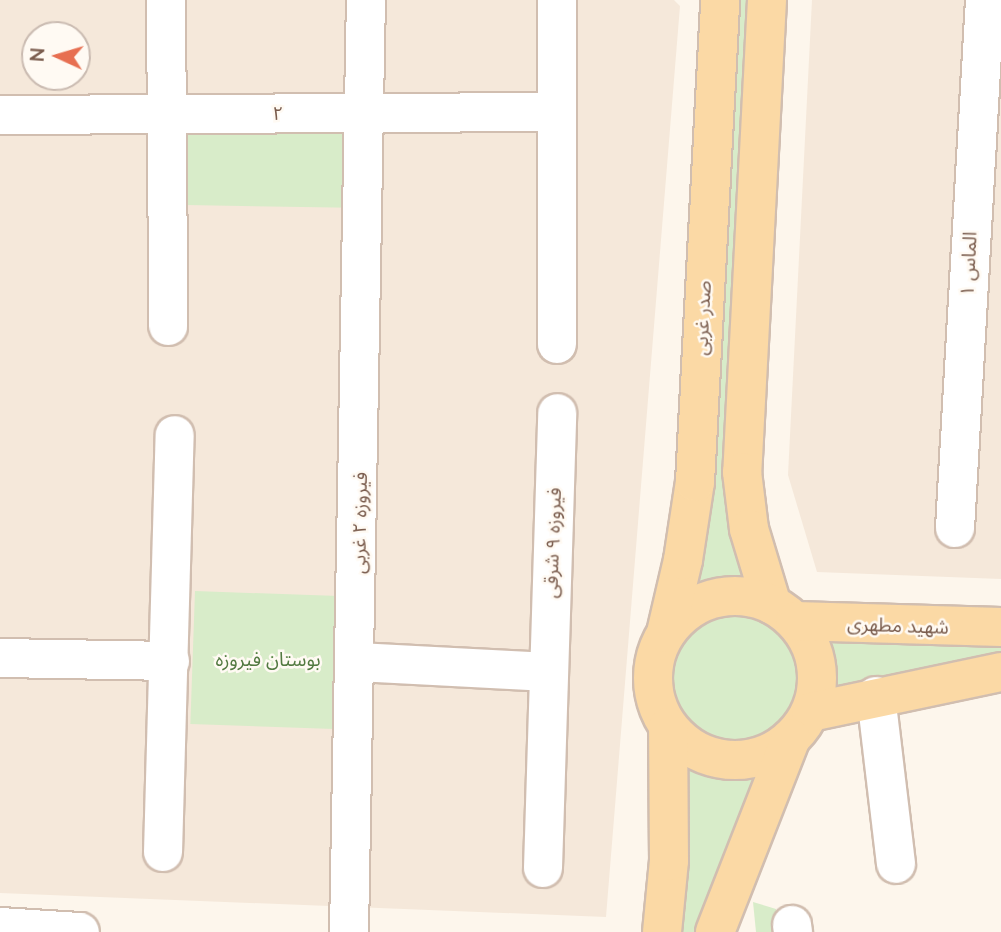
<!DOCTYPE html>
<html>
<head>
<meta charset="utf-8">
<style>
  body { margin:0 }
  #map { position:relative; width:1001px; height:932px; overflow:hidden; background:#fdf6ec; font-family:Mulish,"Noto Sans Arabic",sans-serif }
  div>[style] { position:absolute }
  .residential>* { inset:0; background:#f5e8da }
  .green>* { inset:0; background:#d8ecc9; transform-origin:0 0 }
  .round { border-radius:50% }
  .roads { filter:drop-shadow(2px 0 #d1beb0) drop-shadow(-2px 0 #d1beb0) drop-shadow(0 2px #d1beb0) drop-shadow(0 -2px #d1beb0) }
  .minor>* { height:38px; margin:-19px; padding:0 19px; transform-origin:19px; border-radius:19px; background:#fff }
  .major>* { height:38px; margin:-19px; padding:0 19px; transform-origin:19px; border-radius:19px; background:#fbd9a5 }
  .major>.ring { margin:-19px; padding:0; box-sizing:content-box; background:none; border:38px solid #fbd9a5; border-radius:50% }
  span { translate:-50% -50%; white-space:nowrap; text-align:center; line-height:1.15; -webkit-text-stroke:5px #fffaf3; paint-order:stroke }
  .street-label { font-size:19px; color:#7a5c4d }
  .park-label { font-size:19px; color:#537a41 }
  .north { position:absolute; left:21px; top:21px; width:70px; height:70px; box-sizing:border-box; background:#fffaf3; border:2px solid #cabbb1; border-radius:50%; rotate:274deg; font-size:19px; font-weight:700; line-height:28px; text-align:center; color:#7a5c4d }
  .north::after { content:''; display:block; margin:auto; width:24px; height:32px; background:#e76f51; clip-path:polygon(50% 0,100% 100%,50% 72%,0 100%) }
</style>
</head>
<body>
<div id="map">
  <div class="residential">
    <i style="clip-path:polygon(evenodd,0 0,674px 0,680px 6px,606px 917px,0 893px,0 0,35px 35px,77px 35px,77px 77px,35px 77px,35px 35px)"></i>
    <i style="clip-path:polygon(812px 0,1001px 0,1001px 579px,817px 572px,788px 475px)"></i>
  </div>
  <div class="green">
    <i style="clip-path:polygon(734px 0,751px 0,753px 585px,735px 580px,714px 584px,684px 598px)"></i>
    <i style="left:187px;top:123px;width:165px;height:82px;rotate:1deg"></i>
    <i style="left:195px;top:591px;width:151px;height:133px;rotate:2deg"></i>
    <i class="round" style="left:664px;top:612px;width:140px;height:140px"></i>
    <i style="clip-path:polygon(822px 632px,1001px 636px,1001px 659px,828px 696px,835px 672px)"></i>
    <i style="clip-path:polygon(682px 758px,727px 774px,767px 765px,699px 932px,682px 932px,688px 864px)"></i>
    <i style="clip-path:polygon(753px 902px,776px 909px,777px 932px,756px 932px)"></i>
  </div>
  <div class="roads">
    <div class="minor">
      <i style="left:166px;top:0;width:326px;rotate:89.6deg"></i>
      <i style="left:0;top:115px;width:556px;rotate:-0.31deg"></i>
      <i style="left:557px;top:344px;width:344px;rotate:-90deg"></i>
      <i style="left:955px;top:528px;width:529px;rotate:-86.75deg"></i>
      <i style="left:0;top:658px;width:170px;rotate:1deg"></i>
      <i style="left:357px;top:662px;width:192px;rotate:3deg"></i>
      <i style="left:876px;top:696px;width:169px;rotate:83.2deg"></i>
      <i style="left:163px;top:852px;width:417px;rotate:-88.4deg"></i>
      <i style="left:543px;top:868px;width:455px;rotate:-88.2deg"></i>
      <i style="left:792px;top:925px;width:7px;rotate:82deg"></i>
      <i style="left:0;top:927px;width:80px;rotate:3.6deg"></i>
      <i style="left:349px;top:932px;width:932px;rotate:-88.96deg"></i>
    </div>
    <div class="major">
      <i style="left:767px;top:0;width:473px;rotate:93deg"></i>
      <i style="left:742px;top:472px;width:57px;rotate:83deg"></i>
      <i style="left:749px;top:529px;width:79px;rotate:73.2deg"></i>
      <i class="ring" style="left:653px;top:596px;width:126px;height:126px"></i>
      <i style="left:795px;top:621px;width:206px;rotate:1.7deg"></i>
      <i style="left:666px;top:633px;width:75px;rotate:-76.9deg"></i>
      <i style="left:683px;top:560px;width:79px;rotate:-81.3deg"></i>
      <i style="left:695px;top:482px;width:483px;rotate:-87deg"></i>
      <i style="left:811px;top:712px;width:194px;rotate:-11.9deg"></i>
      <i style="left:662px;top:932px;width:71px;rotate:-84.4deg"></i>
      <i style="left:669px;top:861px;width:134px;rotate:-90.4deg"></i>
      <i style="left:715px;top:932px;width:208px;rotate:-68.6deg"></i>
    </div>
  </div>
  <div class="street-label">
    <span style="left:278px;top:114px">۲</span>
    <span style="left:969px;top:264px;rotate:-87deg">الماس ۱</span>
    <span style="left:703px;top:318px;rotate:-87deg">صدر غربی</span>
    <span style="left:360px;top:523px;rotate:-89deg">فیروزه ۲ غربی</span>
    <span style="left:553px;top:543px;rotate:-88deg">فیروزه ۹ شرقی</span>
    <span style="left:898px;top:626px;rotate:2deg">شهید مطهری</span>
  </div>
  <div class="park-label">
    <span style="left:268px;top:660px">بوستان فیروزه</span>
  </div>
  <div class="north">N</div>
</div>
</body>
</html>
